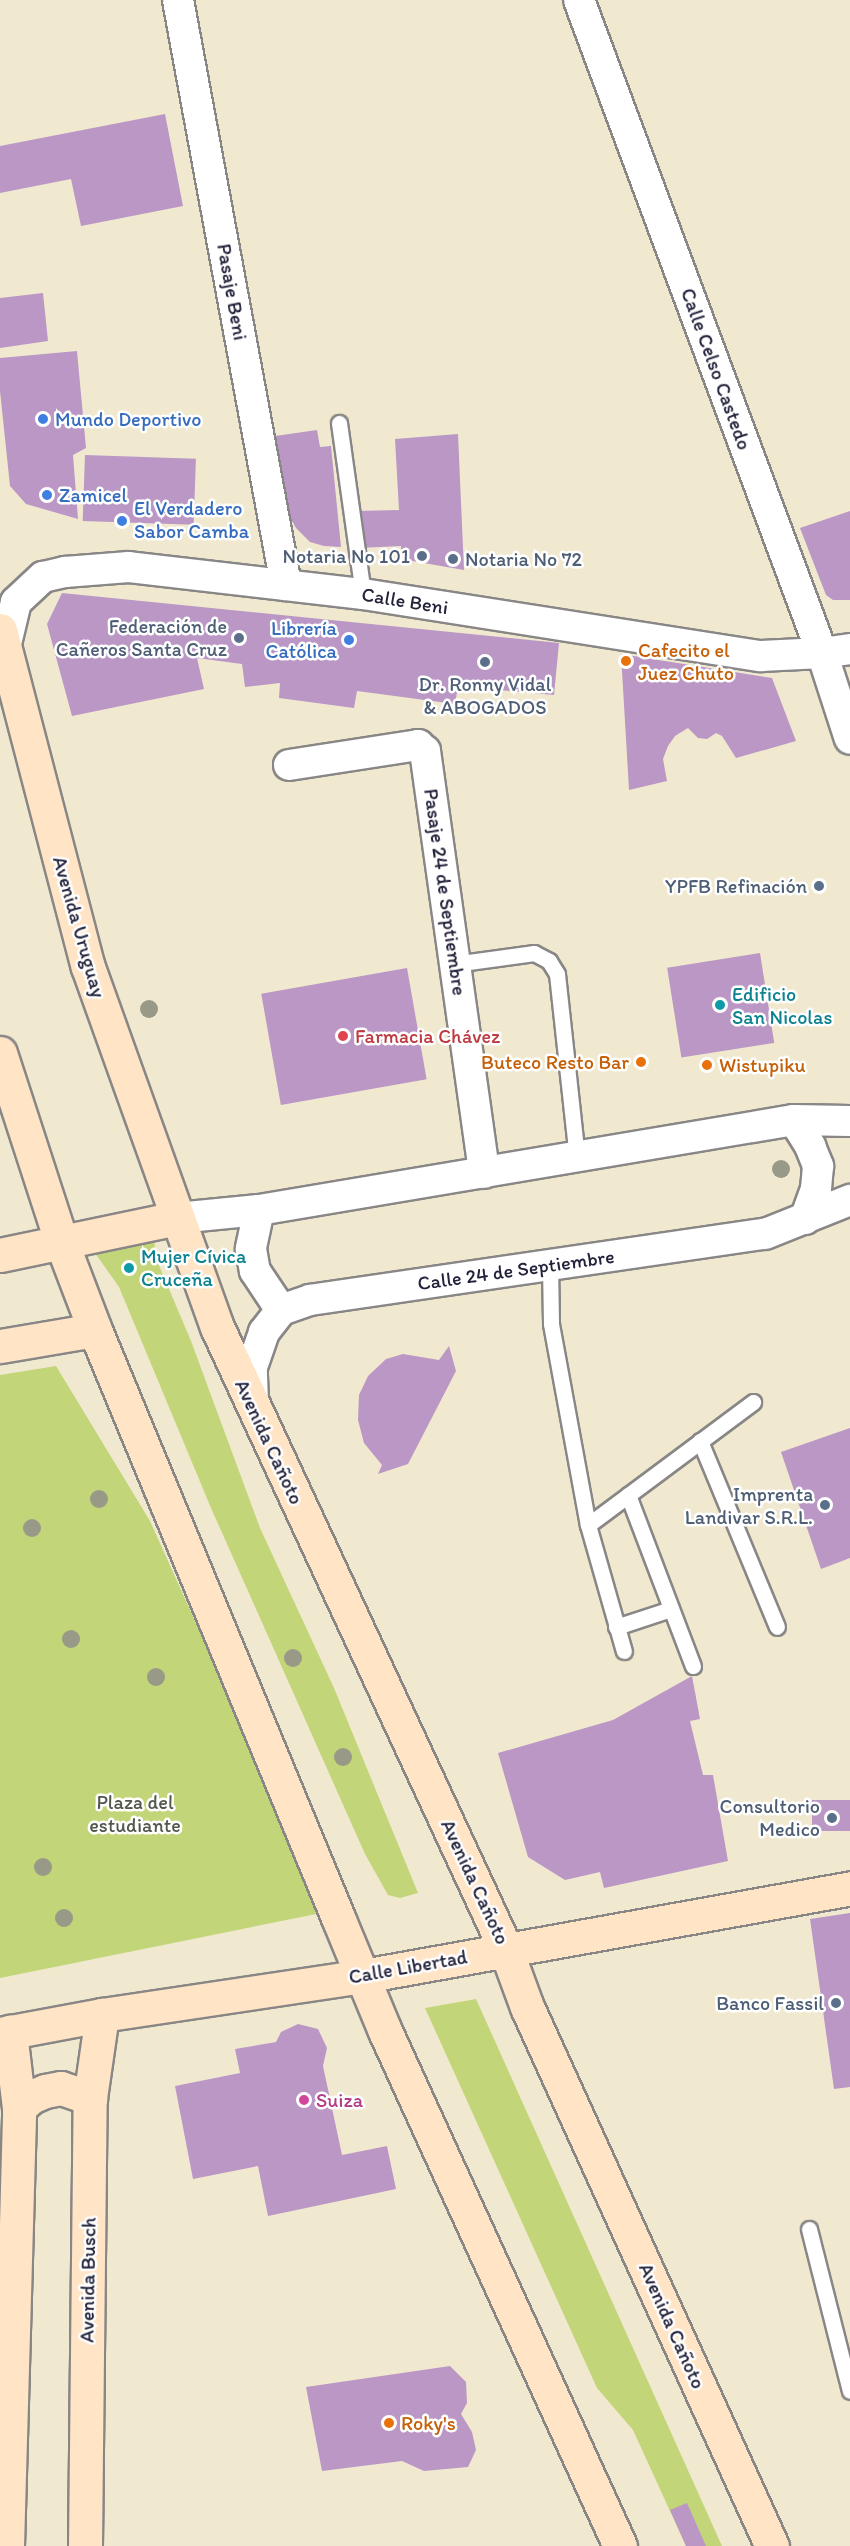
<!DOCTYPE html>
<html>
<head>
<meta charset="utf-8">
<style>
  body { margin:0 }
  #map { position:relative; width:850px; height:2546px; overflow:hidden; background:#f0e9d0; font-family:Itim,sans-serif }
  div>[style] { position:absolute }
  .green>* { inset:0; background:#c2d578 }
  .building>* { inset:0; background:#ba97c5; transform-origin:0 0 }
  .roads { filter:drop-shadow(2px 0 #898686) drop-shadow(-2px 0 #898686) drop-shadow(0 2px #898686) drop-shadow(0 -2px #898686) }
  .lane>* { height:15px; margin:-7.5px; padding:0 7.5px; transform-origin:7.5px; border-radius:7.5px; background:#fff }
  .street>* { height:30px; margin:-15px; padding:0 15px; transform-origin:15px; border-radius:15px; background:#fff }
  .secondary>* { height:33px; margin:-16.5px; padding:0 16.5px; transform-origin:16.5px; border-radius:16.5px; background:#ffe4c6 }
  .trees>* { width:18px; height:18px; margin:-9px; border-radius:50%; background:#998 }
  .dots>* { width:16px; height:16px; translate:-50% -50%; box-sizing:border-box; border:3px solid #fff; border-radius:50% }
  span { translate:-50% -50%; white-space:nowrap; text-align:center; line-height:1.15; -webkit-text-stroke:5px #fff; paint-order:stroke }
  .street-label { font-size:20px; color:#22223b }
  .shop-label { font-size:20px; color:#366cbe }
  .left { translate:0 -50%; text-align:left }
  .right { translate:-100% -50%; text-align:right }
  .service-label { font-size:20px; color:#4e5e75 }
  .food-label { font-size:20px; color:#c56008 }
  .culture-label { font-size:20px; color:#0d838f }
  .health-label { font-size:20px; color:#be3a42 }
  .park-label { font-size:20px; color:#52584d }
  .hotel-label { font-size:20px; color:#b23c85 }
</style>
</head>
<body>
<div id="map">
  <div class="green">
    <i style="clip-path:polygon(154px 1241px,158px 1263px,191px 1341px,260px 1528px,334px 1688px,418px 1893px,400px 1898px,388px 1895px,365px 1854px,211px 1508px,119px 1287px,90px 1246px)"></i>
    <i style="clip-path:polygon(56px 1366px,150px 1521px,326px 1912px,0 1978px,0 1375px)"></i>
    <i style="clip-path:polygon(476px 1999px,722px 2546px,686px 2546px,633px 2430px,597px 2388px,425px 2008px)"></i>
  </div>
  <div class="building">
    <i style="clip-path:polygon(165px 114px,183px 206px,81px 226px,71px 179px,0 193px,0 146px)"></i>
    <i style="clip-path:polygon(43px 293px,48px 341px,0 348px,0 298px)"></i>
    <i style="clip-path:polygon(77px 351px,86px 448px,73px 455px,78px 519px,26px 504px,10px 486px,0 391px,0 358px)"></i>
    <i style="clip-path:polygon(317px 430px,320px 447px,331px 446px,341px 547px,324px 546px,310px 542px,296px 528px,288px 514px,275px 436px)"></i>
    <i style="clip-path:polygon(458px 434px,464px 570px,401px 559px,401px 546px,358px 548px,356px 511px,399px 510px,395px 439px)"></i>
    <i style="left:85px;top:455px;width:111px;height:66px;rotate:2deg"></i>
    <i style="clip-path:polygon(850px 511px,850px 600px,833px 600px,826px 595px,800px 528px)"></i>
    <i style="clip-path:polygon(62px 593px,559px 643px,554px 695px,458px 686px,455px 704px,357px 691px,354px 708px,279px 698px,280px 683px,245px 687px,242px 664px,197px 658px,204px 689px,72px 716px,47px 624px)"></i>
    <i style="clip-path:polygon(621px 654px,772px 678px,796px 741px,736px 758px,722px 736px,716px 733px,707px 739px,698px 738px,688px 728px,675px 736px,668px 746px,663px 759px,667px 781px,629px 790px)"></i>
    <i style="left:760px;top:953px;width:91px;height:94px;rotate:81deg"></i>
    <i style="left:407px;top:968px;width:113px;height:148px;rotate:80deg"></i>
    <i style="clip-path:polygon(449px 1346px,456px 1371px,408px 1464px,378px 1474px,382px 1465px,364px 1443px,358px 1420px,359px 1395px,368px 1376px,386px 1359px,403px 1354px,439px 1360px)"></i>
    <i style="clip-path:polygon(850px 1428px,850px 1558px,821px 1569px,781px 1452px)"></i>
    <i style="clip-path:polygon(692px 1676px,700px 1719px,690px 1721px,703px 1775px,713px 1775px,728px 1861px,604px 1888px,600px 1872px,565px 1880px,528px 1857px,498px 1753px,613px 1720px)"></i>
    <i style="left:850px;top:1800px;width:31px;height:38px;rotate:90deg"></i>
    <i style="clip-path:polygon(850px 1913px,850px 2087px,834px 2089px,810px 1919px)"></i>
    <i style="clip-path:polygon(298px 2024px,318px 2029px,327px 2048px,323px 2066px,342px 2155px,387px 2146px,396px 2189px,268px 2216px,258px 2166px,193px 2179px,175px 2086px,240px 2073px,235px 2049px,276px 2042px,281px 2032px)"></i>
    <i style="clip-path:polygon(450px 2366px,466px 2382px,467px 2403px,461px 2414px,472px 2432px,476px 2450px,468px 2467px,424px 2471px,402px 2461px,322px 2471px,306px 2387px)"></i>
    <i style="clip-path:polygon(687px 2503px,706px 2546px,686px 2546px,670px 2510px)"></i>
  </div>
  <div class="roads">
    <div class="lane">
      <i style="left:339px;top:423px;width:173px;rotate:82deg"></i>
      <i style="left:454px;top:964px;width:81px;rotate:-7.8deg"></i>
      <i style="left:534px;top:953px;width:17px;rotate:28deg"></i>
      <i style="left:549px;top:961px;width:15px;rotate:58deg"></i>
      <i style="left:557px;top:974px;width:184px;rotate:83.8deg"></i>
      <i style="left:550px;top:1265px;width:59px;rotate:89deg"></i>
      <i style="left:551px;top:1324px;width:204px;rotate:79.6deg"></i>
      <i style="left:588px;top:1525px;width:131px;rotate:74.1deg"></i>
      <i style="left:700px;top:1441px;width:201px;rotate:67.5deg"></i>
      <i style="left:628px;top:1495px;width:183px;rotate:69.2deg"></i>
      <i style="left:588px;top:1525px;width:206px;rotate:-36.7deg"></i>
      <i style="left:616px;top:1627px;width:58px;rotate:-18.1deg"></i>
      <i style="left:809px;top:2229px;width:167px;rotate:75.8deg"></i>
    </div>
    <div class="street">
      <i style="left:178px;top:0;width:595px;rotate:79.54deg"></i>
      <i style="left:579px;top:0;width:697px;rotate:69.59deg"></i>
      <i style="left:822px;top:653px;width:90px;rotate:72deg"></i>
      <i style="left:5px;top:648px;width:47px;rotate:-76.6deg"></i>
      <i style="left:16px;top:602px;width:37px;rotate:-43deg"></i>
      <i style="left:43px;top:577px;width:23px;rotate:-13deg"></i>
      <i style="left:65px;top:572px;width:64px;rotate:-4.5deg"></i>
      <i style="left:129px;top:567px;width:236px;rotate:6.6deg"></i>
      <i style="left:363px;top:594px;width:403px;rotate:8.9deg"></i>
      <i style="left:761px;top:656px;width:61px;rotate:-2.8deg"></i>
      <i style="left:822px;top:653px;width:28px;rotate:-8deg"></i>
      <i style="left:289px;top:765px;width:131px;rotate:-8.8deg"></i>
      <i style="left:418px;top:745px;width:9px;rotate:41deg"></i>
      <i style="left:425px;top:751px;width:426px;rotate:82deg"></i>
      <i style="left:794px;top:1120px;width:31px;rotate:58deg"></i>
      <i style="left:810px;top:1146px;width:22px;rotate:68deg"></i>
      <i style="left:818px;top:1166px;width:23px;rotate:95deg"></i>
      <i style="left:816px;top:1189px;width:32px;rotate:110deg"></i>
      <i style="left:259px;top:1210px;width:40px;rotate:102deg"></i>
      <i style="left:251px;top:1249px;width:22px;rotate:80deg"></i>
      <i style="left:255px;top:1271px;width:47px;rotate:56.3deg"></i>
      <i style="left:177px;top:1218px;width:82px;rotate:-5.6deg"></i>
      <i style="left:259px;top:1210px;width:543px;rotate:-9.55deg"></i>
      <i style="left:794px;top:1120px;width:56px;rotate:1deg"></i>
      <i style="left:253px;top:1404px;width:37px;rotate:-92deg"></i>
      <i style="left:252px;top:1367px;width:37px;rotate:-71deg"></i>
      <i style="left:264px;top:1332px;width:28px;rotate:-52deg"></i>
      <i style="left:281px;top:1310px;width:31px;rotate:-19deg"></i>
      <i style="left:310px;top:1300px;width:460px;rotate:-8.3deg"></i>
      <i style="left:765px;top:1234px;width:92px;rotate:-21.8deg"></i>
    </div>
    <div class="secondary">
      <i style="left:0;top:630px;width:348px;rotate:75.4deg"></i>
      <i style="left:88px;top:967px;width:382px;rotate:70.3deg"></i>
      <i style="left:217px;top:1327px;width:687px;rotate:65.11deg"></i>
      <i style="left:506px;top:1950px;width:61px;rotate:69.8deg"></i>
      <i style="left:527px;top:2007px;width:592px;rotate:65.56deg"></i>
      <i style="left:0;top:1053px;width:198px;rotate:72deg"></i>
      <i style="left:61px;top:1241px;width:95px;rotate:69.1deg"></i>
      <i style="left:95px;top:1330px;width:638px;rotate:67.53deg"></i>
      <i style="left:339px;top:1920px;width:120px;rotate:67.5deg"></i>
      <i style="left:385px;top:2031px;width:566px;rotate:65.47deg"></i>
      <i style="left:0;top:1255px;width:181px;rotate:-11.8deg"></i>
      <i style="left:0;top:1346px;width:96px;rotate:-9.6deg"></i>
      <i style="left:0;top:2034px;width:104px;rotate:-10.6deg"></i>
      <i style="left:102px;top:2015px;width:264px;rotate:-8.5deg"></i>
      <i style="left:363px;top:1976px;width:495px;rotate:-10.2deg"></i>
      <i style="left:19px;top:2108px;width:16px;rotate:-43deg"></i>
      <i style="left:31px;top:2097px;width:15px;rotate:-23deg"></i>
      <i style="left:45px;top:2091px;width:16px;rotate:-11deg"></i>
      <i style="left:61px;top:2088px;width:31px;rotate:19deg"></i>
      <i style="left:7px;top:2546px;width:438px;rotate:-88.4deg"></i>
      <i style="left:19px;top:2108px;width:77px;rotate:-96.8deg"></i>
      <i style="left:85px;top:2546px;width:448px;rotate:-89.4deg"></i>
      <i style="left:90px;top:2098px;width:84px;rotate:-81.8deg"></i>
    </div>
  </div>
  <div class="trees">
    <i style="left:149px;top:1009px"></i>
    <i style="left:781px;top:1169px"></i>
    <i style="left:99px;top:1499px"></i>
    <i style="left:32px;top:1528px"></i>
    <i style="left:71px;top:1639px"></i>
    <i style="left:293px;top:1658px"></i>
    <i style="left:156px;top:1677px"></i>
    <i style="left:343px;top:1757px"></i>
    <i style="left:43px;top:1867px"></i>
    <i style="left:64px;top:1918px"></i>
  </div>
  <div class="dots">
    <i style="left:43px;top:419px;background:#3f7fe0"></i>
    <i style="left:47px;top:495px;background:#3f7fe0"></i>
    <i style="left:122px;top:521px;background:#3f7fe0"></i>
    <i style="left:422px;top:556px;background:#5c6f8a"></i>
    <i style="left:453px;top:559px;background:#5c6f8a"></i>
    <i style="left:239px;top:638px;background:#5c6f8a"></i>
    <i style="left:349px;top:640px;background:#3f7fe0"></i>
    <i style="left:626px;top:661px;background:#e8710a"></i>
    <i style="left:485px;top:662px;background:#5c6f8a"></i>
    <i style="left:819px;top:886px;background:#5c6f8a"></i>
    <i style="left:720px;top:1005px;background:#0f9aa8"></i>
    <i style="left:343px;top:1036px;background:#e0444e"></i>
    <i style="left:641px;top:1062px;background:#e8710a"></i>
    <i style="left:707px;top:1065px;background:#e8710a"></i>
    <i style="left:129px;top:1268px;background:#0f9aa8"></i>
    <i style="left:825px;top:1505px;background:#5c6f8a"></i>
    <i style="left:832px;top:1818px;background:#5c6f8a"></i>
    <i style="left:836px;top:2003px;background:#5c6f8a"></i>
    <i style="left:304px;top:2100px;background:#d1479c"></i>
    <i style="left:389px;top:2423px;background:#e8710a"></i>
  </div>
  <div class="street-label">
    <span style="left:232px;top:292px;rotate:80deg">Pasaje Beni</span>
    <span style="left:716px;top:369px;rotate:70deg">Calle Celso Castedo</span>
    <span style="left:405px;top:601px;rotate:9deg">Calle Beni</span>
    <span style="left:445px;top:892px;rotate:82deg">Pasaje 24 de Septiembre</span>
    <span style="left:79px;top:927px;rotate:74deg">Avenida Uruguay</span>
    <span style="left:516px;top:1270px;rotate:-8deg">Calle 24 de Septiembre</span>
    <span style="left:269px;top:1442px;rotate:65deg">Avenida Cañoto</span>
    <span style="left:475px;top:1882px;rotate:65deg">Avenida Cañoto</span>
    <span style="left:408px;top:1967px;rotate:-10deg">Calle Libertad</span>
    <span style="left:88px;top:2280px;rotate:-89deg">Avenida Busch</span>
    <span style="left:672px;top:2326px;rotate:66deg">Avenida Cañoto</span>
  </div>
  <div class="shop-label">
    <span class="left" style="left:55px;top:419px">Mundo Deportivo</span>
    <span class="left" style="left:59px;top:495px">Zamicel</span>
    <span class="left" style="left:134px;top:520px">El Verdadero<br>Sabor Camba</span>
    <span class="right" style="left:337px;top:640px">Librería<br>Católica</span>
  </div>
  <div class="service-label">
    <span class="right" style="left:410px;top:556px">Notaria No 101</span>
    <span class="left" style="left:465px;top:559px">Notaria No 72</span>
    <span class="right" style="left:227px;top:638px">Federación de<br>Cañeros Santa Cruz</span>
    <span style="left:485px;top:696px">Dr. Ronny Vidal<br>&amp; ABOGADOS</span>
    <span class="right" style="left:807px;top:886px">YPFB Refinación</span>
    <span class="right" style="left:813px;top:1506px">Imprenta<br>Landivar S.R.L.</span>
    <span class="right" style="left:820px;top:1818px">Consultorio<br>Medico</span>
    <span class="right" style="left:824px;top:2003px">Banco Fassil</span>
  </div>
  <div class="food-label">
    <span class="left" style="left:638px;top:662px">Cafecito el<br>Juez Chuto</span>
    <span class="right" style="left:629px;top:1062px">Buteco Resto Bar</span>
    <span class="left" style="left:719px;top:1065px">Wistupiku</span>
    <span class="left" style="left:401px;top:2423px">Roky's</span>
  </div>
  <div class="culture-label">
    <span class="left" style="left:732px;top:1006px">Edificio<br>San Nicolas</span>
    <span class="left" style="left:141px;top:1268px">Mujer Cívica<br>Cruceña</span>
  </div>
  <div class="health-label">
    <span class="left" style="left:355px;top:1036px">Farmacia Chávez</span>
  </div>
  <div class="park-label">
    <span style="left:135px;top:1814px">Plaza del<br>estudiante</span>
  </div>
  <div class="hotel-label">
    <span class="left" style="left:316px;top:2100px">Suiza</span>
  </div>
</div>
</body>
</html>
